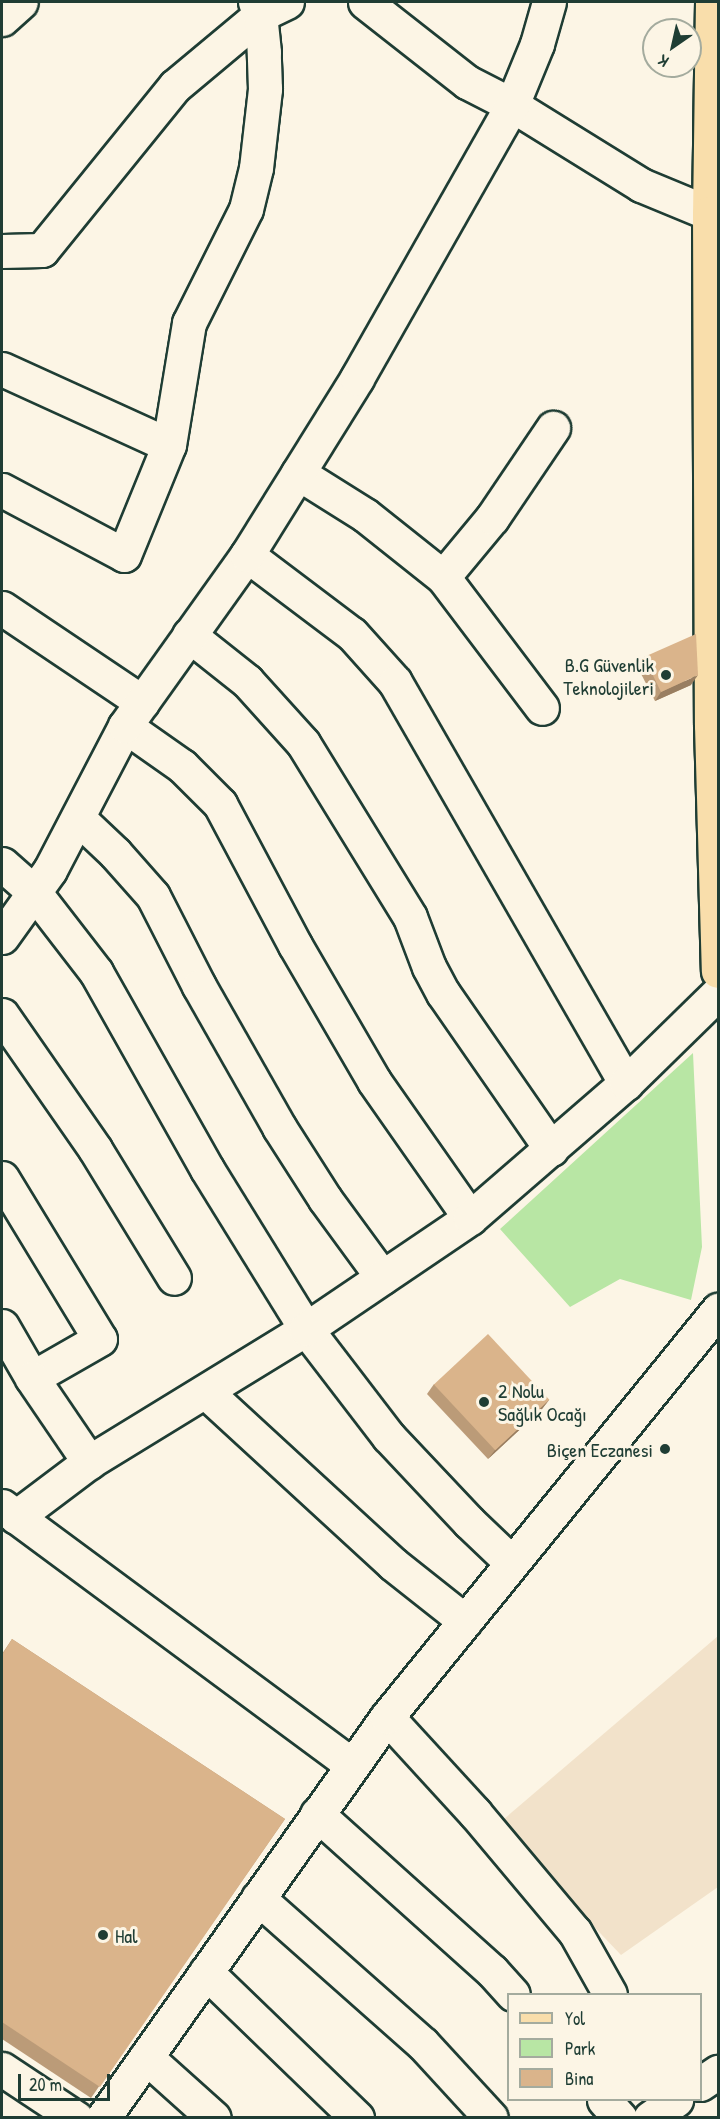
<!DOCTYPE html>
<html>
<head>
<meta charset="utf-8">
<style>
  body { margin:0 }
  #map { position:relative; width:720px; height:2119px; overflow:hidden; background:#fcf5e5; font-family:"Patrick Hand",sans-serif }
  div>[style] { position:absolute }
  .built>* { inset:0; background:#f2e2ca }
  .green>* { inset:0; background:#b8e6a4 }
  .roads { filter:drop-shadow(2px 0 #1f3d34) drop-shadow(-2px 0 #1f3d34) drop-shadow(0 2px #1f3d34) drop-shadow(0 -2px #1f3d34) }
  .minor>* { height:33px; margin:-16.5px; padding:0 16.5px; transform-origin:16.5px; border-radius:16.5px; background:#fcf5e5 }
  .major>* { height:33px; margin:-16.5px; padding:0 16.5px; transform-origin:16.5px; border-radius:16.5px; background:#f9deab }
  .wall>* { inset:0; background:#bb9b78 }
  .shaded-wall>* { inset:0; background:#997e61 }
  .building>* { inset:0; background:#dab48b; transform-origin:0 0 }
  .dots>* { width:16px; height:16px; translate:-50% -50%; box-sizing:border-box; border:3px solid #fcf5e5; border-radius:50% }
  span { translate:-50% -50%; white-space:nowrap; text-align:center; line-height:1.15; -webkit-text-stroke:6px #fcf5e5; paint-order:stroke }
  .poi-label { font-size:20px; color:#1f3d34 }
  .right { translate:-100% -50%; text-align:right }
  .left { translate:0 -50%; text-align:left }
  .frame { position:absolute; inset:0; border:3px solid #1f3d34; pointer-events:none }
  .legend { position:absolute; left:507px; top:1993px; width:195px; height:108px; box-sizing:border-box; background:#fcf5e5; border:2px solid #a4ab9e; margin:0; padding:8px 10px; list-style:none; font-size:18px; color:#1f3d34 }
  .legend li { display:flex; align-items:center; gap:12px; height:30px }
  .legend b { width:30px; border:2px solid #a4ab9e }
  .north { position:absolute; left:642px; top:18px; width:60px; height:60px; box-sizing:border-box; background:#fcf5e5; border:2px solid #a4ab9e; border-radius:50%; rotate:214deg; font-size:16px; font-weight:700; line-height:24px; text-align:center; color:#1f3d34 }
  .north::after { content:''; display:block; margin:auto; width:21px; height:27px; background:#1f3d34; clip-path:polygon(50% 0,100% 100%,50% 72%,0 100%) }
  .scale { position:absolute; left:18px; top:2074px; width:92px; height:27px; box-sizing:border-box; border:3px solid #1f3d34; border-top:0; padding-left:8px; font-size:18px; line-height:21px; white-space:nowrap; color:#1f3d34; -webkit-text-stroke:4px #fcf5e5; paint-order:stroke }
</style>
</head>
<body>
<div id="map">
  <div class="built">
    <i style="clip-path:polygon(718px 1636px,718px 1887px,621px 1955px,497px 1825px)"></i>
  </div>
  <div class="green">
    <i style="clip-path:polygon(693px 1053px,702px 1247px,691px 1300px,620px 1279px,570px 1307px,500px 1229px)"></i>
  </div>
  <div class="roads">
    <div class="minor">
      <i style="left:365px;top:2px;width:130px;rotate:38.1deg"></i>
      <i style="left:467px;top:82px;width:51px;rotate:27.1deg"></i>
      <i style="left:512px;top:105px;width:152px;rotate:31.8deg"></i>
      <i style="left:641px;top:185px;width:74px;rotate:22.4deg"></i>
      <i style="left:2px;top:19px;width:25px;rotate:-42deg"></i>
      <i style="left:2px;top:251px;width:40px;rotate:-1.4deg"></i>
      <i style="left:42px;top:250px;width:211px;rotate:-51deg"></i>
      <i style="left:175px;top:86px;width:111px;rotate:-39.9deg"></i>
      <i style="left:260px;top:15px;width:30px;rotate:-26deg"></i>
      <i style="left:2px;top:369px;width:183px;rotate:24.5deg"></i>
      <i style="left:298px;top:473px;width:79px;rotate:32.1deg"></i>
      <i style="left:365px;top:515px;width:100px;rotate:38.5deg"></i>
      <i style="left:443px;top:577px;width:164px;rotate:52.9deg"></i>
      <i style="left:2px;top:490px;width:138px;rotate:28deg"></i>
      <i style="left:124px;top:555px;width:119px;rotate:-67.8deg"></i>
      <i style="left:169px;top:445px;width:124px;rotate:-80.7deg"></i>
      <i style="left:189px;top:323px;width:127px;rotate:-63.4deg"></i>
      <i style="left:246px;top:209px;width:42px;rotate:-76.3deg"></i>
      <i style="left:256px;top:168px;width:80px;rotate:-83.5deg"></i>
      <i style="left:265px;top:89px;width:37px;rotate:-92deg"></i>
      <i style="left:264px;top:52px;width:37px;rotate:-96deg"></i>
      <i style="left:260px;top:15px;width:14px;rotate:-111deg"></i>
      <i style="left:247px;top:555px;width:131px;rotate:37deg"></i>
      <i style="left:352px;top:634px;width:64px;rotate:48.1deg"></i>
      <i style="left:395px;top:682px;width:463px;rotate:60.1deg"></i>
      <i style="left:443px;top:577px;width:77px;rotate:-50.3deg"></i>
      <i style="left:492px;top:518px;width:109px;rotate:-55.9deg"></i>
      <i style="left:2px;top:608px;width:169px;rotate:33.9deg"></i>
      <i style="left:189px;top:635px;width:74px;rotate:38.4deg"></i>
      <i style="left:247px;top:681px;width:84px;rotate:47.9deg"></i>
      <i style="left:303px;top:743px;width:204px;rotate:58.4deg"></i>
      <i style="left:410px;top:917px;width:53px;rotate:69.2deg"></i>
      <i style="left:429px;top:967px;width:30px;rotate:62deg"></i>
      <i style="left:443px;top:993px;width:190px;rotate:55.3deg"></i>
      <i style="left:125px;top:726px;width:70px;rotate:35.1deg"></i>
      <i style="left:182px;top:766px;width:54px;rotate:45deg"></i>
      <i style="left:220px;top:804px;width:160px;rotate:62deg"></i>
      <i style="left:295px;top:945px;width:157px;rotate:59.8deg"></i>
      <i style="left:374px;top:1081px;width:167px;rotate:55deg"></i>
      <i style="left:78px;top:818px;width:51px;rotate:43.4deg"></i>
      <i style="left:115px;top:853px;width:57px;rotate:48.5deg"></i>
      <i style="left:153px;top:896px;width:101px;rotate:62.9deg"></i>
      <i style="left:199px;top:986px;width:162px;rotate:60.4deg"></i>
      <i style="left:279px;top:1127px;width:85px;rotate:57.4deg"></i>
      <i style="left:325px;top:1199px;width:97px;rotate:53.8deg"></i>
      <i style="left:2px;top:864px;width:44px;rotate:41.3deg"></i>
      <i style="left:35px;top:893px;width:100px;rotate:52.3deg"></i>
      <i style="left:96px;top:972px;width:226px;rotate:60.6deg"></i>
      <i style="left:207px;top:1169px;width:188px;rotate:58.3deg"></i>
      <i style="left:306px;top:1329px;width:135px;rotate:52.5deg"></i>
      <i style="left:388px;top:1436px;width:118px;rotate:46.7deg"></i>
      <i style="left:469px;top:1522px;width:59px;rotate:43.6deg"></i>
      <i style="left:2px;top:937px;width:82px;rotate:-54.4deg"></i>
      <i style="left:50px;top:870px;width:162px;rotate:-62.5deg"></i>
      <i style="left:125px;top:726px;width:210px;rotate:-54.5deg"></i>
      <i style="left:247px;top:555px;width:208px;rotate:-58.1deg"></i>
      <i style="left:357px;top:378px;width:314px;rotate:-60.4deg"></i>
      <i style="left:512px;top:105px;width:66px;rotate:-67.7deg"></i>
      <i style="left:537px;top:44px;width:44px;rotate:-74.1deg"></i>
      <i style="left:2px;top:1015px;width:163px;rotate:55.2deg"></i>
      <i style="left:95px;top:1149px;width:151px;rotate:58.5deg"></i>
      <i style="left:2px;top:1178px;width:188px;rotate:58.7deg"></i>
      <i style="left:100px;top:1339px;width:78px;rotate:150.2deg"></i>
      <i style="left:2px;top:1326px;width:60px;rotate:60deg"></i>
      <i style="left:32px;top:1378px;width:102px;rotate:55.8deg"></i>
      <i style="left:206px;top:1392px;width:254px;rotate:42.6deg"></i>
      <i style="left:393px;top:1564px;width:92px;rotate:38.4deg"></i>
      <i style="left:2px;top:1506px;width:435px;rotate:36.5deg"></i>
      <i style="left:16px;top:1517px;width:91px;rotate:-37deg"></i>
      <i style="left:89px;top:1462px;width:255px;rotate:-31.5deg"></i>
      <i style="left:306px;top:1329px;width:198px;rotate:-34.1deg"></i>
      <i style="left:470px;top:1218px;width:206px;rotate:-40.9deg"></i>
      <i style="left:626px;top:1083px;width:129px;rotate:-44.4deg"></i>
      <i style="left:387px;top:1717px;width:130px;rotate:47.5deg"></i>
      <i style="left:475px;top:1813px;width:155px;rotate:50deg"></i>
      <i style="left:575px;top:1932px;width:71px;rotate:60.6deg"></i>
      <i style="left:317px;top:1814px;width:235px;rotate:41.9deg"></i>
      <i style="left:492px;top:1971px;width:31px;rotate:48deg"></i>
      <i style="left:258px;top:1898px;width:220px;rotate:41.5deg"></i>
      <i style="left:423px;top:2044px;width:100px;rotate:47.4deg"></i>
      <i style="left:206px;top:1972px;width:210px;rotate:44deg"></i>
      <i style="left:146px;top:2057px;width:91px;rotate:41.9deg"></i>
      <i style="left:2px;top:2069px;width:89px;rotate:33.5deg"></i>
      <i style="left:700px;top:2084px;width:22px;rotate:-34deg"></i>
      <i style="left:604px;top:2100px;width:24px;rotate:48deg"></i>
      <i style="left:103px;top:2118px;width:491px;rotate:-54.7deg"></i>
      <i style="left:387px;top:1717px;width:525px;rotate:-50.88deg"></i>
      <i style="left:650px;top:2118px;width:32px;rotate:-35deg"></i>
    </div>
    <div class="major">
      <i style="left:712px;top:2px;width:211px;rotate:90.8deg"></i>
      <i style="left:709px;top:213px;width:512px;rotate:89.78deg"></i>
      <i style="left:711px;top:725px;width:246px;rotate:88.4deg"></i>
    </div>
  </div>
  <div class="wall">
    <i style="clip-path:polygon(644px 657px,691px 685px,655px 701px,637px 666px)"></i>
    <i style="clip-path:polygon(434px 1384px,549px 1400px,542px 1409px,488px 1459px,427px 1394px)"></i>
    <i style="clip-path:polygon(12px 1639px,285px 1819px,91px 2098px,2px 2039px,2px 1654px)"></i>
  </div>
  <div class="shaded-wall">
    <i style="clip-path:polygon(698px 675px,691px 685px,655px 701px,661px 692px)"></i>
    <i style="clip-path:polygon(549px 1400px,542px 1409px,488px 1459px,495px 1450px)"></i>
  </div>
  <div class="building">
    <i style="clip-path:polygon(696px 634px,698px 675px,661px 692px,644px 657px)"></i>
    <i style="left:488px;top:1334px;width:90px;height:74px;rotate:47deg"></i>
    <i style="clip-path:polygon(12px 1639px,285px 1819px,100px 2087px,2px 2022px,2px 1655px)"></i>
  </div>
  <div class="dots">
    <i style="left:666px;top:675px;background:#1f3d34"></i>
    <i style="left:484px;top:1402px;background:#1f3d34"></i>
    <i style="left:665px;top:1449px;background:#1f3d34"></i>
    <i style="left:103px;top:1935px;background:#1f3d34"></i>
  </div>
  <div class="poi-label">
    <span class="right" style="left:654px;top:676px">B.G Güvenlik<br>Teknolojileri</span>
    <span class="left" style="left:498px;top:1402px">2 Nolu<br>Sağlık Ocağı</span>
    <span class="right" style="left:653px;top:1449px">Biçen Eczanesi</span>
    <span class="left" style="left:115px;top:1935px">Hal</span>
  </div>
  <div class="frame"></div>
  <ul class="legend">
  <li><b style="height:8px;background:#f9deab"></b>Yol</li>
  <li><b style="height:16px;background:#b8e6a4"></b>Park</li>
  <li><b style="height:16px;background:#dab48b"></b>Bina</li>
  </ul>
  <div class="north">K</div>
  <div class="scale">20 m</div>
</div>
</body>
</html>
